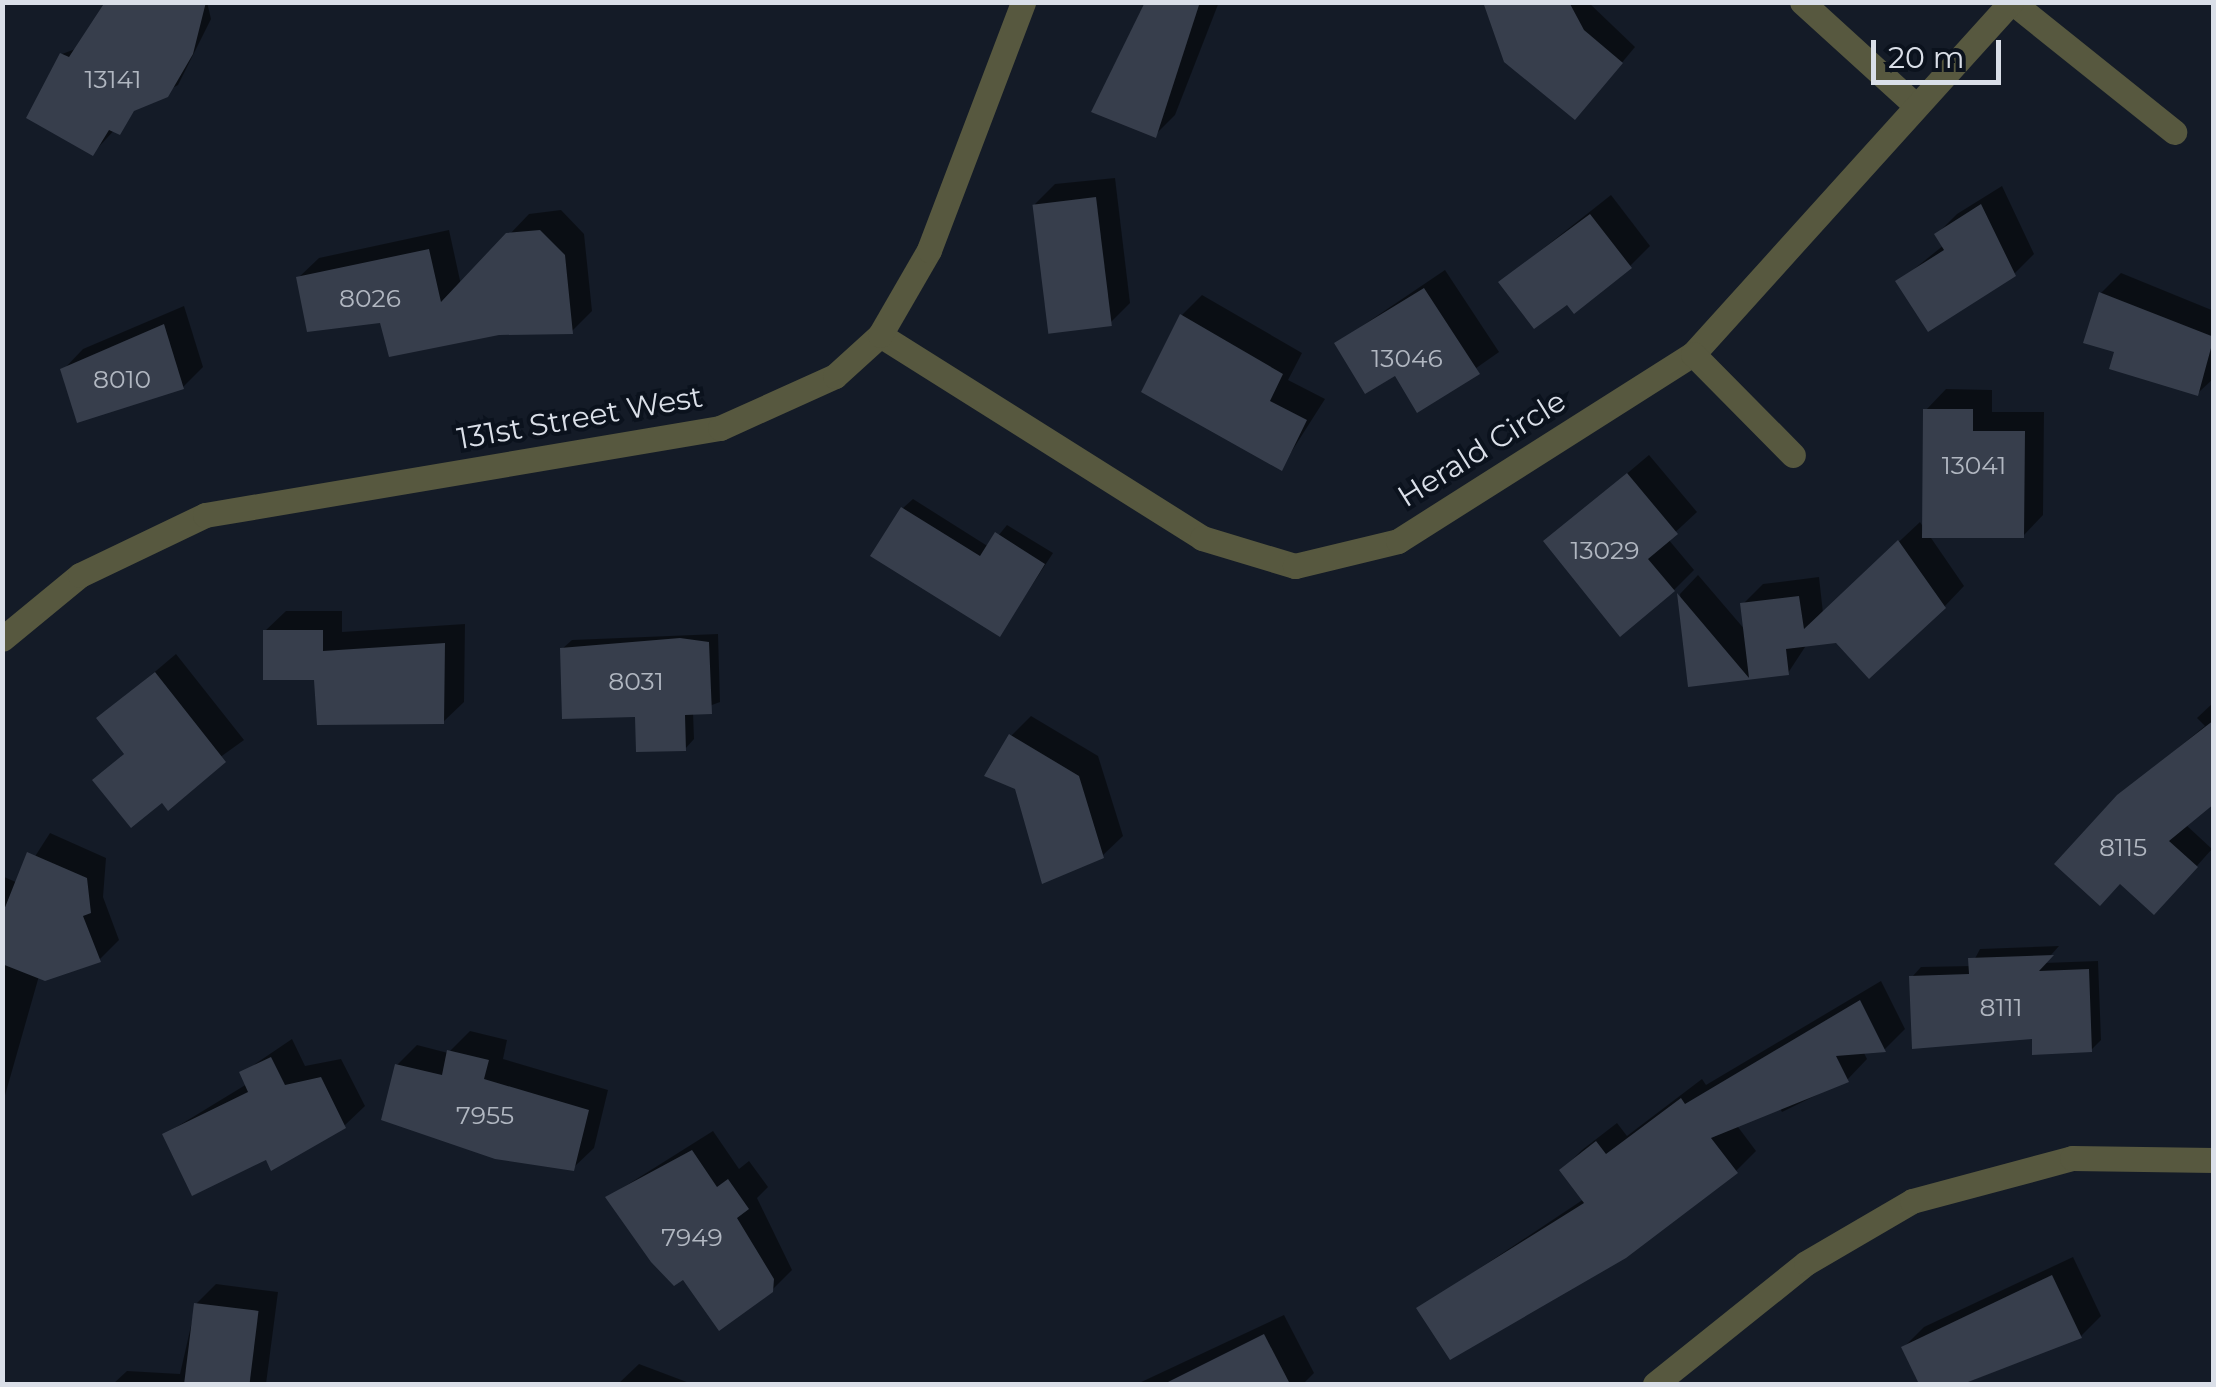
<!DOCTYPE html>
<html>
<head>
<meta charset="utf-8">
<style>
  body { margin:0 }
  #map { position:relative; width:2216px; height:1387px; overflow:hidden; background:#141b27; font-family:Montserrat,sans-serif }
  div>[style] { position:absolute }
  .shadow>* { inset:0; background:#0007 }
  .building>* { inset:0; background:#373e4c; transform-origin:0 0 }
  .minor>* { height:25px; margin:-12.5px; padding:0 12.5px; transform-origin:12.5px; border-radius:12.5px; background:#57583f }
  span { translate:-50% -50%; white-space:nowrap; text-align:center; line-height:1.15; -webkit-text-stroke:8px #0b121d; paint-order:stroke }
  .number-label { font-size:25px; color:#b1b7c1 }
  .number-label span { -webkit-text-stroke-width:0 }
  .street-label { font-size:30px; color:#dadfe8 }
  .frame { position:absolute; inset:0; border:5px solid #dadfe8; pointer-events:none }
  .scale { position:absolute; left:1871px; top:40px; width:130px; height:45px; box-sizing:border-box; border:5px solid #dadfe8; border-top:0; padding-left:12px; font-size:30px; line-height:35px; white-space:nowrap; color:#dadfe8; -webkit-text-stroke:8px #0b121d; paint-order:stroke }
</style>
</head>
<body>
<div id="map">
  <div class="shadow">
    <i style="clip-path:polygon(108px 2px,207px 2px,211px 19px,178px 85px,134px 109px,93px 153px,62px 54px,78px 48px)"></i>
    <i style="clip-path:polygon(1147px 2px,1219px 2px,1175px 115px,1155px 135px,1094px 110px)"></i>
    <i style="clip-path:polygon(1486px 2px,1588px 2px,1635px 47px,1588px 103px)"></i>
    <i style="clip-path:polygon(1115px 178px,1130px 303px,1110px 323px,1035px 204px,1055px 184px)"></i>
    <i style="clip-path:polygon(2002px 186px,2034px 254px,2014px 274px,1898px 282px,1944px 245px,1937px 234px,1957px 214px)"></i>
    <i style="clip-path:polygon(1611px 195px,1650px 246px,1630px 266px,1567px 301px,1501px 282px)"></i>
    <i style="clip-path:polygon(561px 210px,584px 234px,592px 311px,572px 331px,298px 278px,319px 258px,449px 230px,461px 285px,529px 214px)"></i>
    <i style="clip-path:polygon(1445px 270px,1499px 352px,1418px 409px,1395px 372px,1337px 343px)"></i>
    <i style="clip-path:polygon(2121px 273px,2214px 311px,2214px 378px,2198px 393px,2101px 293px)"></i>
    <i style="clip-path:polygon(1202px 295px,1302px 353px,1288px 380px,1325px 399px,1281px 468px,1182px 315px)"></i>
    <i style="clip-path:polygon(184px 306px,203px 367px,183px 387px,63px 370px,83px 349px)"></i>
    <i style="clip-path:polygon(1946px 389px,1992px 390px,1992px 412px,2044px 412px,2043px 515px,2023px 536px,1929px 535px,1964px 586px,1944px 607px,1807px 644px,1788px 673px,1690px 684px,1680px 594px,1698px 575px,1746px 631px,1743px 604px,1763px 584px,1819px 577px,1823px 613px,1920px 522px,1925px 530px,1926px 410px)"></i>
    <i style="clip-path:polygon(1649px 455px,1697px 512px,1668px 539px,1694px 570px,1674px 590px,1547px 541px)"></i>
    <i style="clip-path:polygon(913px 499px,989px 547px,1007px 525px,1053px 553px,1000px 634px,903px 508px)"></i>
    <i style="clip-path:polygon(286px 611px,342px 611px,342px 632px,465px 624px,464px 702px,443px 722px,316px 678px,265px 631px)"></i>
    <i style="clip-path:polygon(718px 634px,720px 702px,693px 712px,694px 739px,685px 749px,562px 649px,572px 640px)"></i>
    <i style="clip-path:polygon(176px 654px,244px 740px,162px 799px,96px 780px,126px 752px,99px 719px)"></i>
    <i style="clip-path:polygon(2214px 702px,2214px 799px,2185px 824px,2212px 849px,2171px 895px,2118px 797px,2205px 726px,2197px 718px)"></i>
    <i style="clip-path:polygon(1031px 716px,1098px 756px,1123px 836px,1102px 856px,1011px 736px)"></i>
    <i style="clip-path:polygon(50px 833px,106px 858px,103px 897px,119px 940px,99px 960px,39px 976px,2px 1106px,2px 876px,18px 883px)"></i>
    <i style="clip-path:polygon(2059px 946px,2044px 963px,2098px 961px,2101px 1040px,2091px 1050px,2034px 1036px,1912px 977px,1921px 967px,1971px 966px,1980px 949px)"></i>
    <i style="clip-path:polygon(1881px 981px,1905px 1029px,1885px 1049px,1863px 1051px,1867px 1059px,1847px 1080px,1782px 1112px,1777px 1103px,1735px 1123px,1756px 1151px,1736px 1171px,1450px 1357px,1420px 1308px,1584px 1199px,1562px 1170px,1582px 1150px,1617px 1123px,1627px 1136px,1702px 1079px,1706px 1085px)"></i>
    <i style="clip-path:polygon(470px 1031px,507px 1040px,503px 1059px,608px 1090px,594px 1148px,573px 1168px,397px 1065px,417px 1045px,448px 1053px)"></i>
    <i style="clip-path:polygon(292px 1039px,305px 1066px,341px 1059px,365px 1106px,344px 1126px,267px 1157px,165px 1134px,247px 1084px,242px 1073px)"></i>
    <i style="clip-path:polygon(713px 1131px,739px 1169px,749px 1161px,768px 1187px,757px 1198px,792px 1270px,772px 1290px,684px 1276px,608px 1197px)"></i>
    <i style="clip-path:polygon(2073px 1257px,2101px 1316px,2081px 1336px,1963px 1384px,1922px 1384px,1904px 1347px,1924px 1327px)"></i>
    <i style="clip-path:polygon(216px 1284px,278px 1292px,266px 1384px,113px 1384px,127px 1371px,180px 1374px,196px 1304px)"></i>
    <i style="clip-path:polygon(1284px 1315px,1314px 1373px,1303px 1384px,1137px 1384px)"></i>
    <i style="clip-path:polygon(639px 1364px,692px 1384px,618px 1384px)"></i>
  </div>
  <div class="building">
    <i style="clip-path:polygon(105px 2px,206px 2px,193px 54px,168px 97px,134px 111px,120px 135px,109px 130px,93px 156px,26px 118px,60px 53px,69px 57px)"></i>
    <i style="clip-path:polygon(1145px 2px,1200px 2px,1156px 138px,1091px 112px)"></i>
    <i style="clip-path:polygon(1483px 2px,1569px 2px,1584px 30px,1623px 63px,1575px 120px,1504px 62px)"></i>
    <i style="left:1096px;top:197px;width:130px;height:64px;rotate:83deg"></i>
    <i style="clip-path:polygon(1981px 204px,2016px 276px,1928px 332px,1895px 281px,1944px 250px,1934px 234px)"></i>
    <i style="clip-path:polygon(1590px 214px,1632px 268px,1574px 314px,1567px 305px,1534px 329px,1498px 282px)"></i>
    <i style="clip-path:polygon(540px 230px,565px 255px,573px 334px,499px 335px,389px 357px,380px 323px,307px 332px,296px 277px,429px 249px,441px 302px,506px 233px)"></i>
    <i style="clip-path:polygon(1424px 288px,1480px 374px,1417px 413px,1395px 376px,1365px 394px,1334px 343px)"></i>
    <i style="clip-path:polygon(2099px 292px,2214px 337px,2198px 396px,2109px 369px,2114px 352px,2083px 343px)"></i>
    <i style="clip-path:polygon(1180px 314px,1283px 374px,1270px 401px,1307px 420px,1282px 471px,1141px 392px)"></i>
    <i style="clip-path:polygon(164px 324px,184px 389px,77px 423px,60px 369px)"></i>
    <i style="clip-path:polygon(1923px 409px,1973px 409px,1973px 431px,2025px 431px,2024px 538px,1922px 538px)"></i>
    <i style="clip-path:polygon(1627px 473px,1678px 534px,1648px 559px,1675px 591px,1620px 637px,1543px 541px)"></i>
    <i style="clip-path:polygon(901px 507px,980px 556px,995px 532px,1045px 564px,1000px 637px,870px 556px)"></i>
    <i style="clip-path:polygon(1898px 540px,1946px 608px,1869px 679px,1836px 643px,1786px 649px,1789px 675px,1688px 687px,1677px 593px,1749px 678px,1740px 603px,1799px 596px,1804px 629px)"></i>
    <i style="clip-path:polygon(263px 630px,323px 630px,323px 651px,445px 643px,444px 724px,317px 725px,314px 680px,263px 680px)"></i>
    <i style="clip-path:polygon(680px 638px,709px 642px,712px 714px,685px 715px,686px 751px,636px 752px,635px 717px,562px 719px,560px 648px)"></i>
    <i style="clip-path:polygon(155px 672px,226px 762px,168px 811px,162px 803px,131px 828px,92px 780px,124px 754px,96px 718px)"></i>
    <i style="clip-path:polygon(2214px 720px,2214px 804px,2169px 841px,2198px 867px,2154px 915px,2120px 884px,2100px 906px,2054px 864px,2117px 795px)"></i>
    <i style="clip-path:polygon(1009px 734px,1079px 776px,1104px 858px,1042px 884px,1015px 789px,984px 776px)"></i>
    <i style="clip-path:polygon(27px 852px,87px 878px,91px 913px,83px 916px,101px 962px,45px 981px,2px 964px,2px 915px)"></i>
    <i style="clip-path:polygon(2054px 955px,2039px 971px,2089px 969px,2092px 1052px,2032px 1055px,2032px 1039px,1912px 1049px,1909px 976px,1969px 974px,1968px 958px)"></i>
    <i style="clip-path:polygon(1860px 1000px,1886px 1052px,1836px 1056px,1849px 1082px,1711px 1138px,1738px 1173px,1626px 1258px,1450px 1360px,1416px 1308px,1584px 1203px,1559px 1170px,1596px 1141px,1606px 1154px,1681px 1098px,1685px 1104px)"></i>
    <i style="clip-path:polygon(447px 1050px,489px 1060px,484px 1079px,589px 1110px,574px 1171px,495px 1159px,381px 1120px,395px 1064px,442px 1075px)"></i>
    <i style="clip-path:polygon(271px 1057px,285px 1085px,321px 1077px,346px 1128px,271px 1171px,266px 1160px,192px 1196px,162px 1134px,248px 1092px,239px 1072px)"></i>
    <i style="clip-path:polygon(692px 1150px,717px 1187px,728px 1179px,749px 1209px,737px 1218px,774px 1279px,773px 1292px,719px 1331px,683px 1280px,674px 1286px,651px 1262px,605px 1197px)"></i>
    <i style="clip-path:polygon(2052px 1275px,2082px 1338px,1963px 1384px,1919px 1384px,1901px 1347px)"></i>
    <i style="left:194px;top:1303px;width:65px;height:82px;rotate:7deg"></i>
    <i style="clip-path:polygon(1264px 1334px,1290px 1384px,1164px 1384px)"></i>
  </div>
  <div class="minor">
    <i style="left:1802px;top:2px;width:151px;rotate:42.3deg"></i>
    <i style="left:2012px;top:2px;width:208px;rotate:38.7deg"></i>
    <i style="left:880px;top:335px;width:381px;rotate:32.2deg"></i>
    <i style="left:1202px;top:538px;width:97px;rotate:16.8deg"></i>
    <i style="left:1295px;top:566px;width:106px;rotate:-13.6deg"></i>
    <i style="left:1398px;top:541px;width:349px;rotate:-32.4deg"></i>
    <i style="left:1693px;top:354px;width:474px;rotate:-47.9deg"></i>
    <i style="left:1693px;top:354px;width:142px;rotate:45.3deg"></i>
    <i style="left:2px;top:639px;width:101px;rotate:-39.4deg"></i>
    <i style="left:80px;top:575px;width:139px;rotate:-25.6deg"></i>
    <i style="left:205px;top:515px;width:522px;rotate:-9.59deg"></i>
    <i style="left:720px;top:428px;width:126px;rotate:-24.3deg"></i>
    <i style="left:835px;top:376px;width:61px;rotate:-42.3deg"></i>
    <i style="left:880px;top:335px;width:98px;rotate:-60deg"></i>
    <i style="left:929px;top:250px;width:265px;rotate:-69.2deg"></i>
    <i style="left:1655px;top:1384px;width:193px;rotate:-38.7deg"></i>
    <i style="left:1806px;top:1263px;width:123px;rotate:-30.3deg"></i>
    <i style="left:1912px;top:1201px;width:166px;rotate:-15deg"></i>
    <i style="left:2072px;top:1158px;width:142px;rotate:0.8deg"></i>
  </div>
  <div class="number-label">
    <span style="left:113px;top:79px">13141</span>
    <span style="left:370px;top:298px">8026</span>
    <span style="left:1407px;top:358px">13046</span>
    <span style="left:122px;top:379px">8010</span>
    <span style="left:1974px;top:465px">13041</span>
    <span style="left:1605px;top:550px">13029</span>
    <span style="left:636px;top:681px">8031</span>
    <span style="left:2123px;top:847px">8115</span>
    <span style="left:2001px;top:1007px">8111</span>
    <span style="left:485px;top:1115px">7955</span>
    <span style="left:692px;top:1237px">7949</span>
  </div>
  <div class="street-label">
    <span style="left:580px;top:418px;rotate:-10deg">131st Street West</span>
    <span style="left:1482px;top:449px;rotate:-32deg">Herald Circle</span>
  </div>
  <div class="frame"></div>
  <div class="scale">20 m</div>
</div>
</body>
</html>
